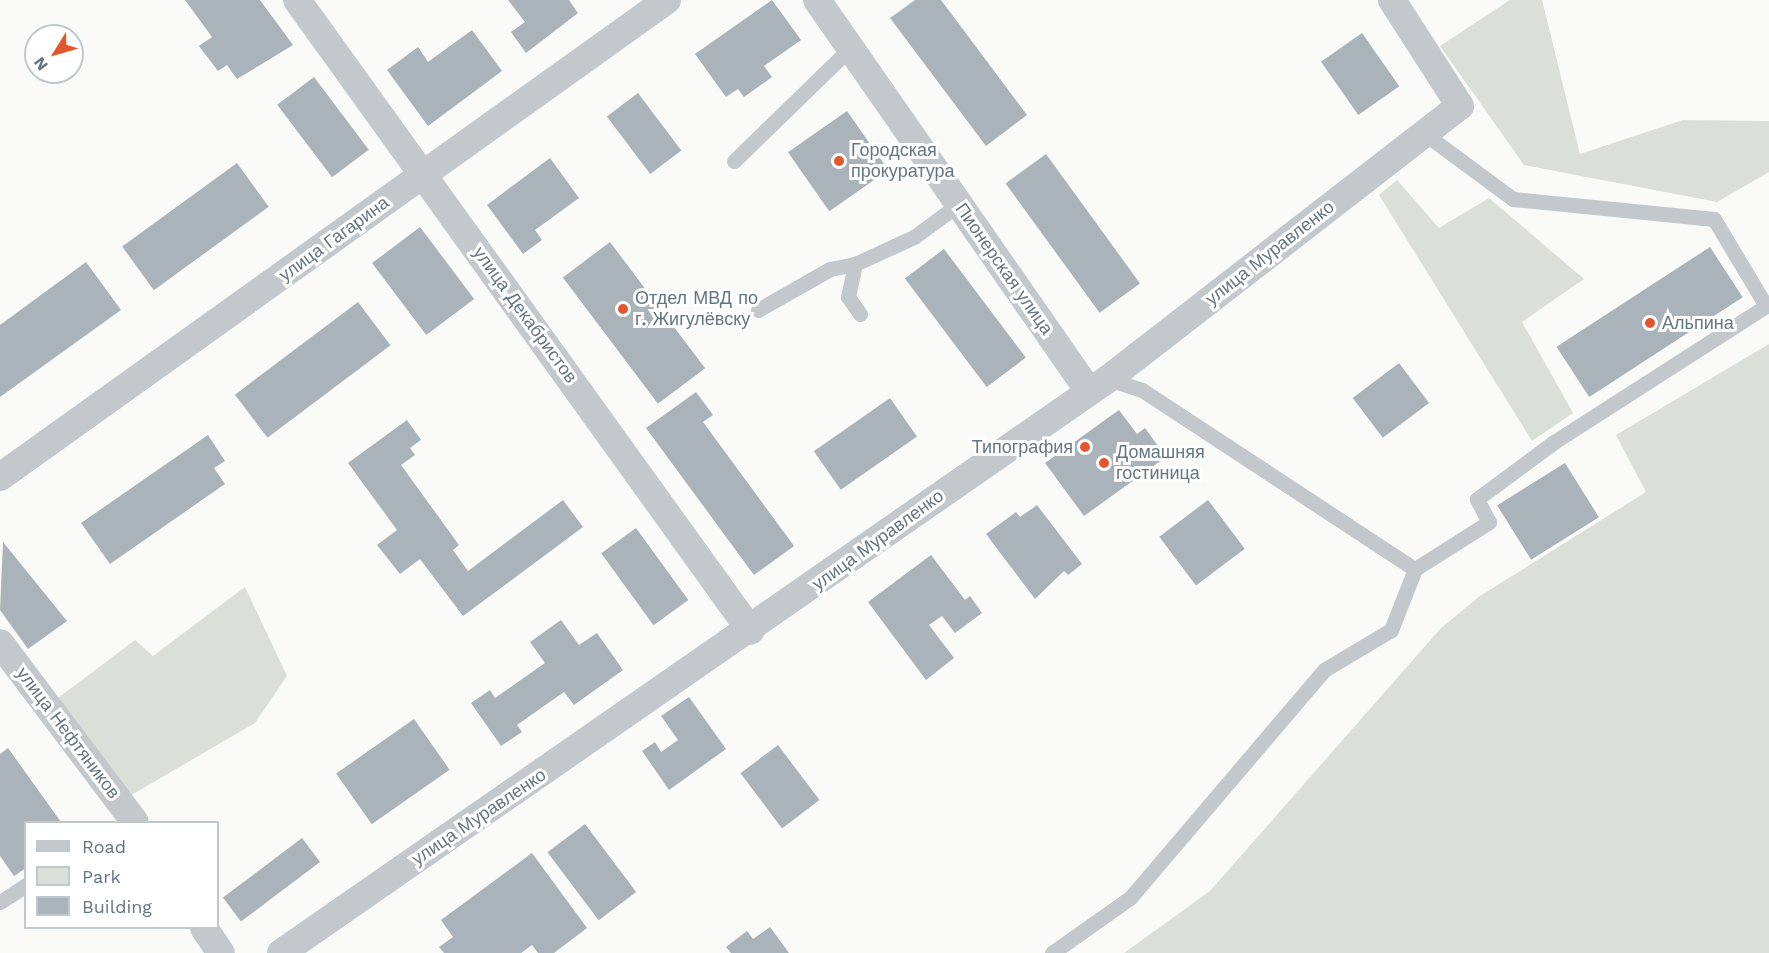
<!DOCTYPE html>
<html>
<head>
<meta charset="utf-8">
<style>
  body { margin:0 }
  #map { position:relative; width:1769px; height:953px; overflow:hidden; background:#fafaf8; font-family:"Work Sans",sans-serif }
  div>[style] { position:absolute }
  .green>* { inset:0; background:#dadfd7 }
  .building>* { inset:0; background:#aab3b9; transform-origin:0 0 }
  .lane>* { height:15px; margin:-7.5px; padding:0 7.5px; transform-origin:7.5px; border-radius:7.5px; background:#c3c8cc }
  .street>* { height:28px; margin:-14px; padding:0 14px; transform-origin:14px; border-radius:14px; background:#c3c8cc }
  .dots>* { width:16px; height:16px; translate:-50% -50%; box-sizing:border-box; border:3px solid #fff; border-radius:50% }
  span { translate:-50% -50%; white-space:nowrap; text-align:center; line-height:1.15; -webkit-text-stroke:6px #fff; paint-order:stroke }
  .poi-label { font-size:18px; color:#657683 }
  .left { translate:0 -50%; text-align:left }
  .right { translate:-100% -50%; text-align:right }
  .street-label { font-size:18px; color:#657683 }
  .legend { position:absolute; left:24px; top:821px; width:195px; height:108px; box-sizing:border-box; background:#fff; border:2px solid #c1c8cd; margin:0; padding:8px 10px; list-style:none; font-size:18px; color:#657683 }
  .legend li { display:flex; align-items:center; gap:12px; height:30px }
  .legend b { width:30px; border:2px solid #c1c8cd }
  .north { position:absolute; left:24px; top:24px; width:60px; height:60px; box-sizing:border-box; background:#fff; border:2px solid #c1c8cd; border-radius:50%; rotate:233deg; font-size:16px; font-weight:700; line-height:24px; text-align:center; color:#657683 }
  .north::after { content:''; display:block; margin:auto; width:21px; height:27px; background:#e4572e; clip-path:polygon(50% 0,100% 100%,50% 72%,0 100%) }
</style>
</head>
<body>
<div id="map">
  <div class="green">
    <i style="clip-path:polygon(1510px 0,1542px 0,1580px 154px,1683px 120px,1769px 121px,1769px 172px,1717px 202px,1524px 165px,1440px 46px)"></i>
    <i style="clip-path:polygon(1397px 180px,1439px 228px,1489px 198px,1584px 279px,1522px 322px,1573px 413px,1532px 441px,1379px 195px)"></i>
    <i style="clip-path:polygon(1769px 344px,1769px 953px,1124px 953px,1210px 891px,1441px 628px,1480px 596px,1646px 492px,1616px 435px)"></i>
    <i style="clip-path:polygon(245px 587px,287px 676px,255px 723px,128px 797px,54px 701px,135px 640px,153px 656px)"></i>
  </div>
  <div class="building">
    <i style="clip-path:polygon(185px 0,260px 0,293px 45px,237px 79px,227px 65px,218px 71px,199px 46px,212px 37px)"></i>
    <i style="clip-path:polygon(508px 0,569px 0,578px 13px,526px 53px,511px 32px,525px 22px)"></i>
    <i style="clip-path:polygon(772px 0,801px 40px,764px 66px,772px 77px,744px 97px,738px 89px,726px 97px,695px 54px)"></i>
    <i style="clip-path:polygon(915px 0,941px 0,1027px 115px,986px 146px,890px 18px)"></i>
    <i style="clip-path:polygon(472px 30px,502px 71px,428px 126px,387px 70px,418px 47px,428px 62px)"></i>
    <i style="left:1362px;top:33px;width:65px;height:50px;rotate:55deg"></i>
    <i style="left:314px;top:77px;width:91px;height:46px;rotate:53deg"></i>
    <i style="left:638px;top:93px;width:72px;height:39px;rotate:53deg"></i>
    <i style="left:847px;top:111px;width:72px;height:72px;rotate:55deg"></i>
    <i style="left:1046px;top:154px;width:160px;height:50px;rotate:54deg"></i>
    <i style="clip-path:polygon(550px 158px,579px 198px,535px 230px,542px 240px,523px 254px,487px 205px)"></i>
    <i style="left:237px;top:163px;width:54px;height:142px;rotate:54deg"></i>
    <i style="left:420px;top:227px;width:90px;height:60px;rotate:53deg"></i>
    <i style="left:610px;top:242px;width:158px;height:59px;rotate:53deg"></i>
    <i style="left:1710px;top:247px;width:60px;height:183px;rotate:57deg"></i>
    <i style="left:944px;top:249px;width:136px;height:49px;rotate:53deg"></i>
    <i style="clip-path:polygon(86px 262px,121px 310px,0 397px,0 325px)"></i>
    <i style="left:358px;top:302px;width:54px;height:154px;rotate:53deg"></i>
    <i style="left:1399px;top:363px;width:50px;height:58px;rotate:53deg"></i>
    <i style="clip-path:polygon(696px 392px,713px 415px,703px 422px,794px 546px,754px 575px,646px 428px)"></i>
    <i style="left:890px;top:398px;width:47px;height:93px;rotate:55deg"></i>
    <i style="clip-path:polygon(1119px 410px,1137px 434px,1145px 428px,1166px 457px,1084px 516px,1045px 463px)"></i>
    <i style="clip-path:polygon(407px 420px,421px 440px,410px 448px,415px 455px,401px 465px,459px 545px,453px 550px,468px 571px,563px 500px,583px 527px,463px 616px,420px 559px,400px 574px,377px 545px,397px 530px,348px 463px)"></i>
    <i style="clip-path:polygon(208px 435px,225px 461px,214px 468px,225px 484px,110px 564px,81px 523px)"></i>
    <i style="left:1565px;top:463px;width:64px;height:80px;rotate:58deg"></i>
    <i style="left:1208px;top:500px;width:61px;height:61px;rotate:53deg"></i>
    <i style="clip-path:polygon(1037px 505px,1082px 564px,1068px 575px,1064px 571px,1035px 599px,986px 534px,1016px 512px,1020px 517px)"></i>
    <i style="left:636px;top:528px;width:89px;height:43px;rotate:54deg"></i>
    <i style="clip-path:polygon(3px 542px,67px 621px,28px 649px,0 610px)"></i>
    <i style="clip-path:polygon(931px 555px,965px 600px,970px 596px,982px 613px,955px 633px,942px 616px,929px 625px,954px 658px,926px 680px,868px 602px)"></i>
    <i style="clip-path:polygon(561px 620px,579px 645px,597px 633px,623px 670px,574px 705px,564px 692px,517px 725px,522px 732px,501px 746px,471px 703px,490px 690px,495px 698px,545px 663px,530px 642px)"></i>
    <i style="clip-path:polygon(689px 697px,726px 749px,669px 790px,642px 751px,655px 742px,661px 752px,678px 740px,661px 716px)"></i>
    <i style="left:414px;top:719px;width:62px;height:95px;rotate:55deg"></i>
    <i style="left:778px;top:745px;width:69px;height:47px;rotate:53deg"></i>
    <i style="clip-path:polygon(8px 748px,61px 822px,26px 822px,26px 868px,14px 876px,0 856px,0 754px)"></i>
    <i style="left:585px;top:824px;width:85px;height:47px;rotate:53deg"></i>
    <i style="left:302px;top:838px;width:30px;height:99px;rotate:53deg"></i>
    <i style="clip-path:polygon(532px 853px,587px 928px,554px 953px,538px 953px,532px 945px,521px 953px,444px 953px,439px 947px,453px 937px,441px 920px)"></i>
    <i style="clip-path:polygon(770px 927px,789px 953px,731px 953px,726px 947px,747px 931px,753px 939px)"></i>
  </div>
  <div class="lane">
    <i style="left:1425px;top:134px;width:109px;rotate:36.5deg"></i>
    <i style="left:1513px;top:199px;width:202px;rotate:5.7deg"></i>
    <i style="left:1714px;top:219px;width:101px;rotate:59.1deg"></i>
    <i style="left:734px;top:161px;width:162px;rotate:-44.2deg"></i>
    <i style="left:758px;top:310px;width:83px;rotate:-29.7deg"></i>
    <i style="left:830px;top:269px;width:25px;rotate:-11deg"></i>
    <i style="left:860px;top:314px;width:21px;rotate:-125deg"></i>
    <i style="left:848px;top:297px;width:34px;rotate:-78deg"></i>
    <i style="left:855px;top:264px;width:65px;rotate:-24.6deg"></i>
    <i style="left:914px;top:237px;width:56px;rotate:-36.3deg"></i>
    <i style="left:1108px;top:379px;width:36px;rotate:18deg"></i>
    <i style="left:1142px;top:390px;width:326px;rotate:33.3deg"></i>
    <i style="left:1415px;top:569px;width:88px;rotate:-32.4deg"></i>
    <i style="left:1489px;top:522px;width:26px;rotate:-118deg"></i>
    <i style="left:1477px;top:499px;width:96px;rotate:-36.5deg"></i>
    <i style="left:1554px;top:442px;width:255px;rotate:-32.7deg"></i>
    <i style="left:0;top:902px;width:31px;rotate:-33deg"></i>
    <i style="left:1052px;top:953px;width:95px;rotate:-35.2deg"></i>
    <i style="left:1130px;top:898px;width:299px;rotate:-49.6deg"></i>
    <i style="left:1324px;top:670px;width:78px;rotate:-30.8deg"></i>
    <i style="left:1391px;top:630px;width:66px;rotate:-68.5deg"></i>
  </div>
  <div class="street">
    <i style="left:297px;top:0;width:777px;rotate:54.27deg"></i>
    <i style="left:817px;top:0;width:475px;rotate:55.2deg"></i>
    <i style="left:0;top:477px;width:820px;rotate:-35.57deg"></i>
    <i style="left:0;top:643px;width:224px;rotate:53deg"></i>
    <i style="left:204px;top:928px;width:30px;rotate:56deg"></i>
    <i style="left:281px;top:953px;width:1007px;rotate:-34.76deg"></i>
    <i style="left:1108px;top:379px;width:445px;rotate:-37.8deg"></i>
    <i style="left:1460px;top:106px;width:126px;rotate:-122.7deg"></i>
  </div>
  <div class="dots">
    <i style="left:839px;top:161px;background:#e4572e"></i>
    <i style="left:623px;top:309px;background:#e4572e"></i>
    <i style="left:1650px;top:323px;background:#e4572e"></i>
    <i style="left:1085px;top:447px;background:#e4572e"></i>
    <i style="left:1104px;top:463px;background:#e4572e"></i>
  </div>
  <div class="poi-label">
    <span class="left" style="left:851px;top:161px">Городская<br>прокуратура</span>
    <span class="left" style="left:635px;top:309px">Отдел МВД по<br>г. Жигулёвску</span>
    <span class="left" style="left:1662px;top:323px">Альпина</span>
    <span class="right" style="left:1073px;top:447px">Типография</span>
    <span class="left" style="left:1116px;top:463px">Домашняя<br>гостиница</span>
  </div>
  <div class="street-label">
    <span style="left:334px;top:239px;rotate:-36deg">улица Гагарина</span>
    <span style="left:1270px;top:253px;rotate:-38deg">улица Муравленко</span>
    <span style="left:1004px;top:269px;rotate:55deg">Пионерская улица</span>
    <span style="left:525px;top:315px;rotate:54deg">улица Декабристов</span>
    <span style="left:878px;top:540px;rotate:-36deg">улица Муравленко</span>
    <span style="left:68px;top:733px;rotate:53deg">улица Нефтяников</span>
    <span style="left:479px;top:817px;rotate:-34deg">улица Муравленко</span>
  </div>
  <ul class="legend">
  <li><b style="height:8px;background:#c3c8cc"></b>Road</li>
  <li><b style="height:16px;background:#dadfd7"></b>Park</li>
  <li><b style="height:16px;background:#aab3b9"></b>Building</li>
  </ul>
  <div class="north">N</div>
</div>
</body>
</html>
